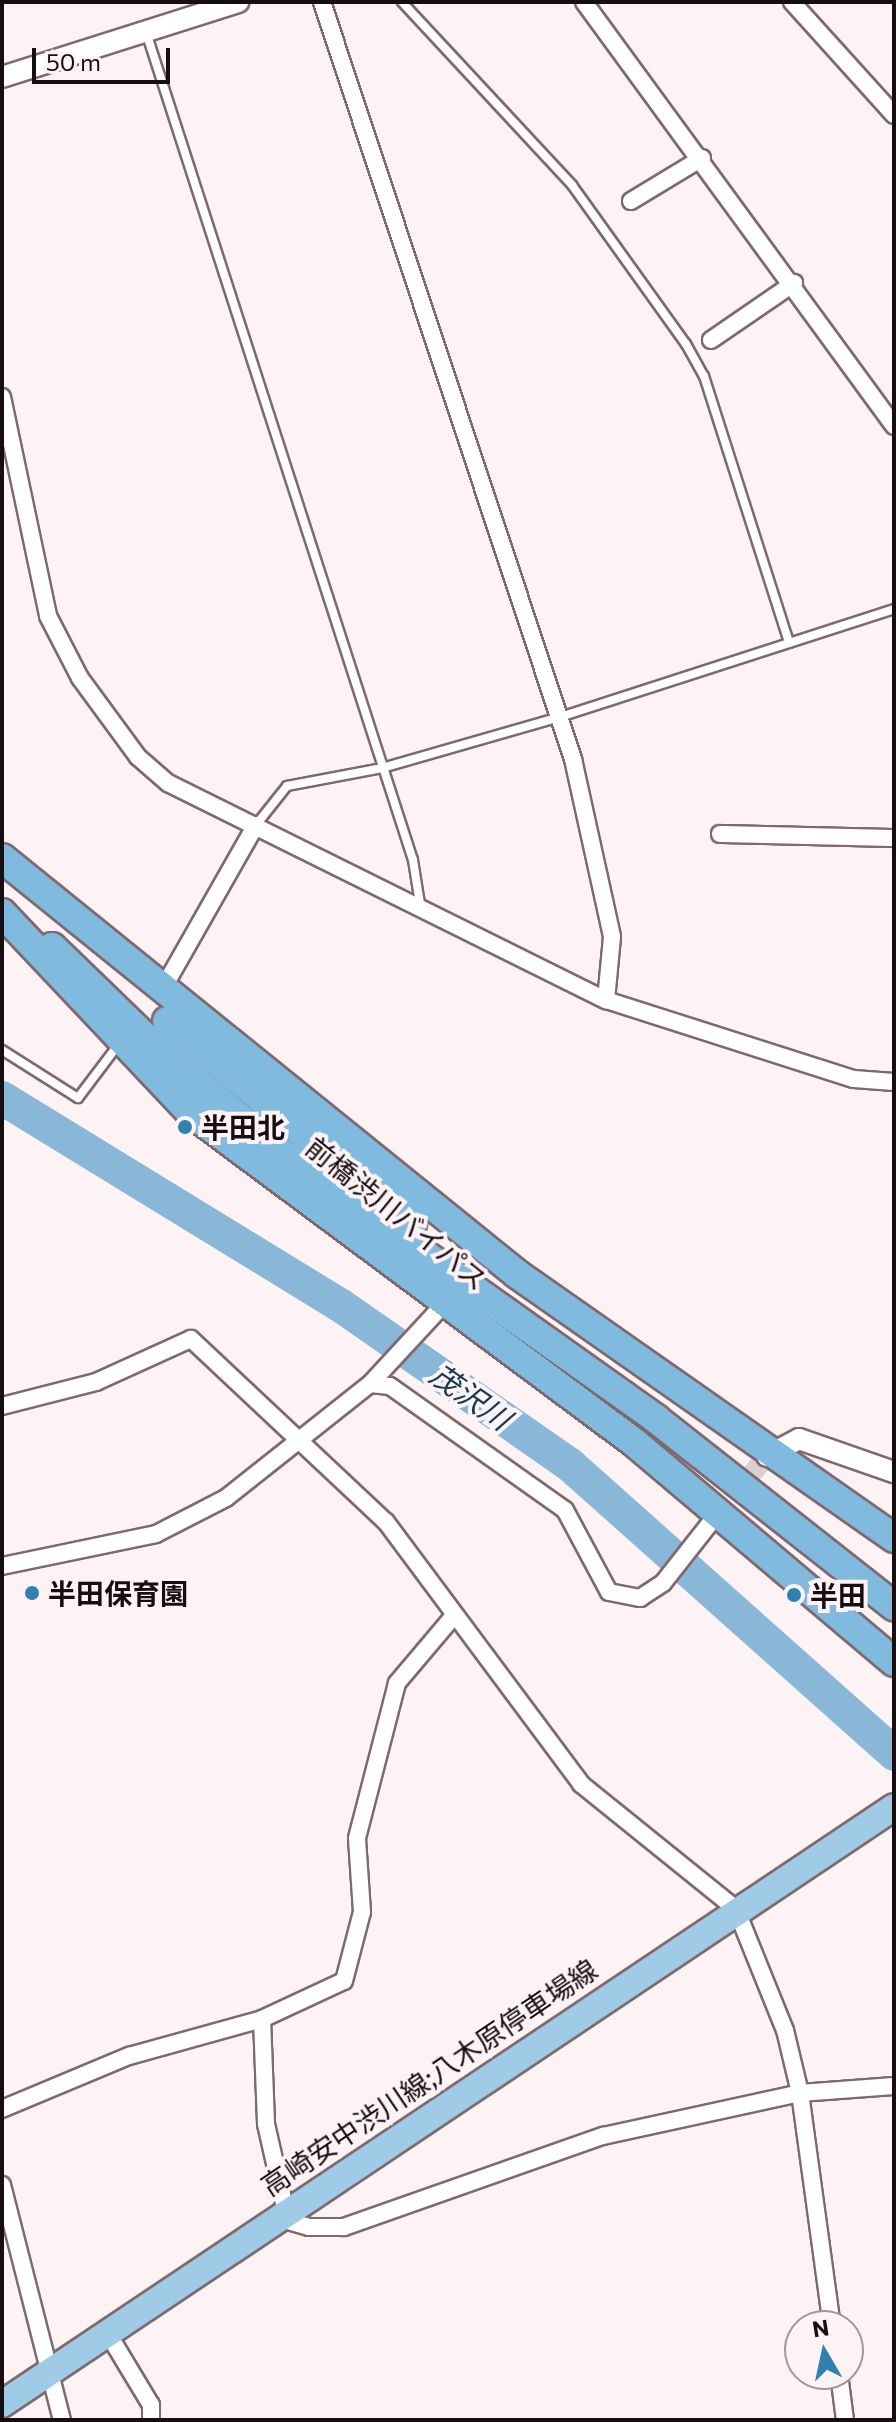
<!DOCTYPE html>
<html>
<head>
<meta charset="utf-8">
<style>
  body { margin:0 }
  #map { position:relative; width:896px; height:2422px; overflow:hidden; background:#fdf2f4; font-family:Commissioner,"Noto Sans JP",sans-serif }
  div>[style] { position:absolute }
  .river>* { height:34px; margin:-17px; padding:0 17px; transform-origin:17px; border-radius:17px; background:#88b7d7 }
  .tertiary-tunnel>* { height:20px; margin-top:-10px; transform-origin:0; background:repeating-linear-gradient(90deg,#dad0d2 0 20px,transparent 0 30px) }
  .roads { filter:drop-shadow(2px 0 #7f696e) drop-shadow(-2px 0 #7f696e) drop-shadow(0 2px #7f696e) drop-shadow(0 -2px #7f696e) }
  .service>* { height:8px; margin:-4px; padding:0 4px; transform-origin:4px; border-radius:4px; background:#fff }
  .minor>* { height:16px; margin:-8px; padding:0 8px; transform-origin:8px; border-radius:8px; background:#fff }
  .tertiary>* { height:20px; margin:-10px; padding:0 10px; transform-origin:10px; border-radius:10px; background:#fff }
  .primary>* { height:26px; margin:-13px; padding:0 13px; transform-origin:13px; border-radius:13px; background:#a0cbe6 }
  .trunk>* { height:28px; margin:-14px; padding:0 14px; transform-origin:14px; border-radius:14px; background:#80bade }
  .dots>* { width:22px; height:22px; translate:-50% -50%; box-sizing:border-box; border:4px solid #fdf2f4; border-radius:50% }
  span { translate:-50% -50%; white-space:nowrap; text-align:center; line-height:1.15; -webkit-text-stroke:8px #fdf2f4; paint-order:stroke }
  .poi-label { font-size:28px; color:#160e10; font-weight:700 }
  .left { translate:0 -50%; text-align:left }
  .street-label { font-size:28px; color:#160e10 }
  .water-label { font-size:30px; color:#153b52; font-style:italic }
  .frame { position:absolute; inset:0; border:4px solid #160e10; pointer-events:none }
  .north { position:absolute; left:784px; top:2310px; width:80px; height:80px; box-sizing:border-box; background:#fdf2f4; border:2px solid #a19799; border-radius:50%; rotate:351deg; font-size:22px; font-weight:700; line-height:32px; text-align:center; color:#160e10 }
  .north::after { content:''; display:block; margin:auto; width:28px; height:36px; background:#2f81b2; clip-path:polygon(50% 0,100% 100%,50% 72%,0 100%) }
  .scale { position:absolute; left:32px; top:48px; width:138px; height:36px; box-sizing:border-box; border:4px solid #160e10; border-top:0; padding-left:10px; font-size:24px; line-height:28px; white-space:nowrap; color:#160e10; -webkit-text-stroke:6px #fdf2f4; paint-order:stroke }
</style>
</head>
<body>
<div id="map">
  <div class="river">
    <i style="left:2px;top:1098px;width:396px;rotate:31.5deg"></i>
    <i style="left:340px;top:1305px;width:279px;rotate:34.8deg"></i>
    <i style="left:569px;top:1464px;width:436px;rotate:41.7deg"></i>
  </div>
  <div class="tertiary-tunnel">
    <i style="left:731px;top:1498px;width:55px;rotate:-49.4deg"></i>
  </div>
  <div class="roads">
    <div class="service">
      <i style="left:402px;top:2px;width:250px;rotate:47.1deg"></i>
      <i style="left:572px;top:185px;width:196px;rotate:54.4deg"></i>
      <i style="left:686px;top:344px;width:37px;rotate:61deg"></i>
      <i style="left:704px;top:376px;width:280px;rotate:72.3deg"></i>
      <i style="left:146px;top:32px;width:870px;rotate:72.13deg"></i>
      <i style="left:413px;top:860px;width:51px;rotate:80.9deg"></i>
      <i style="left:256px;top:825px;width:50px;rotate:-51.5deg"></i>
      <i style="left:287px;top:786px;width:97px;rotate:-10.7deg"></i>
      <i style="left:382px;top:768px;width:185px;rotate:-16deg"></i>
      <i style="left:560px;top:717px;width:351px;rotate:-17.9deg"></i>
      <i style="left:2px;top:1050px;width:90px;rotate:32.3deg"></i>
      <i style="left:78px;top:1098px;width:66px;rotate:-53deg"></i>
    </div>
    <div class="minor">
      <i style="left:322px;top:2px;width:798px;rotate:71.66deg"></i>
      <i style="left:573px;top:759px;width:182px;rotate:77.6deg"></i>
      <i style="left:612px;top:937px;width:63px;rotate:95.4deg"></i>
      <i style="left:584px;top:2px;width:525px;rotate:53.83deg"></i>
      <i style="left:792px;top:2px;width:152px;rotate:47.9deg"></i>
      <i style="left:631px;top:201px;width:83px;rotate:-31.2deg"></i>
      <i style="left:711px;top:340px;width:101px;rotate:-34.5deg"></i>
      <i style="left:2px;top:397px;width:224px;rotate:78.1deg"></i>
      <i style="left:48px;top:616px;width:70px;rotate:62.7deg"></i>
      <i style="left:80px;top:678px;width:98px;rotate:53.7deg"></i>
      <i style="left:138px;top:757px;width:40px;rotate:41deg"></i>
      <i style="left:168px;top:783px;width:489px;rotate:26.4deg"></i>
      <i style="left:606px;top:1000px;width:260px;rotate:17.7deg"></i>
      <i style="left:854px;top:1079px;width:40px;rotate:4.3deg"></i>
      <i style="left:720px;top:834px;width:174px;rotate:1.3deg"></i>
      <i style="left:161px;top:992px;width:192px;rotate:-60.4deg"></i>
      <i style="left:370px;top:1384px;width:110px;rotate:-47.2deg"></i>
      <i style="left:2px;top:1406px;width:97px;rotate:-14.3deg"></i>
      <i style="left:96px;top:1382px;width:104px;rotate:-24.4deg"></i>
      <i style="left:191px;top:1339px;width:267px;rotate:43.2deg"></i>
      <i style="left:386px;top:1522px;width:327px;rotate:53.3deg"></i>
      <i style="left:581px;top:1784px;width:199px;rotate:38.9deg"></i>
      <i style="left:736px;top:1909px;width:131px;rotate:68deg"></i>
      <i style="left:785px;top:2030px;width:65px;rotate:76.6deg"></i>
      <i style="left:800px;top:2093px;width:235px;rotate:82.2deg"></i>
      <i style="left:2px;top:1566px;width:157px;rotate:-11.7deg"></i>
      <i style="left:156px;top:1534px;width:79px;rotate:-27.2deg"></i>
      <i style="left:226px;top:1498px;width:184px;rotate:-38.4deg"></i>
      <i style="left:370px;top:1384px;width:20px;rotate:6deg"></i>
      <i style="left:390px;top:1386px;width:214px;rotate:35.3deg"></i>
      <i style="left:565px;top:1510px;width:93px;rotate:61.8deg"></i>
      <i style="left:609px;top:1592px;width:32px;rotate:11deg"></i>
      <i style="left:640px;top:1598px;width:27px;rotate:-33deg"></i>
      <i style="left:663px;top:1583px;width:89px;rotate:-51.8deg"></i>
      <i style="left:262px;top:2019px;width:105px;rotate:87.8deg"></i>
      <i style="left:266px;top:2124px;width:90px;rotate:77.2deg"></i>
      <i style="left:286px;top:2212px;width:9px;rotate:77deg"></i>
      <i style="left:288px;top:2221px;width:22px;rotate:16deg"></i>
      <i style="left:309px;top:2227px;width:35px"></i>
      <i style="left:344px;top:2227px;width:275px;rotate:-19.4deg"></i>
      <i style="left:603px;top:2136px;width:202px;rotate:-12.3deg"></i>
      <i style="left:800px;top:2093px;width:94px;rotate:-4.3deg"></i>
      <i style="left:2px;top:2109px;width:138px;rotate:-22.7deg"></i>
      <i style="left:129px;top:2056px;width:138px;rotate:-15.5deg"></i>
      <i style="left:262px;top:2019px;width:90px;rotate:-24.9deg"></i>
      <i style="left:344px;top:1981px;width:71px;rotate:-75.4deg"></i>
      <i style="left:362px;top:1912px;width:74px;rotate:-93.9deg"></i>
      <i style="left:357px;top:1838px;width:160px;rotate:-75.5deg"></i>
      <i style="left:397px;top:1683px;width:85px;rotate:-49.8deg"></i>
      <i style="left:2px;top:2185px;width:243px;rotate:75.7deg"></i>
      <i style="left:107px;top:2332px;width:85px;rotate:58.9deg"></i>
      <i style="left:151px;top:2405px;width:15px;rotate:90deg"></i>
      <i style="left:839px;top:2374px;width:46px;rotate:82.6deg"></i>
    </div>
    <div class="tertiary">
      <i style="left:2px;top:77px;width:248px;rotate:-17.6deg"></i>
      <i style="left:767px;top:1456px;width:36px;rotate:-28deg"></i>
      <i style="left:799px;top:1439px;width:101px;rotate:19.2deg"></i>
    </div>
    <div class="primary">
      <i style="left:2px;top:2404px;width:1073px;rotate:-33.79deg"></i>
    </div>
    <div class="trunk">
      <i style="left:2px;top:858px;width:662px;rotate:38.93deg"></i>
      <i style="left:517px;top:1274px;width:460px;rotate:35deg"></i>
      <i style="left:2px;top:913px;width:274px;rotate:46.6deg"></i>
      <i style="left:190px;top:1112px;width:555px;rotate:36.64deg"></i>
      <i style="left:635px;top:1443px;width:339px;rotate:40.2deg"></i>
      <i style="left:52px;top:947px;width:141px;rotate:44.1deg"></i>
      <i style="left:153px;top:1045px;width:163px;rotate:40deg"></i>
      <i style="left:278px;top:1150px;width:464px;rotate:35.4deg"></i>
      <i style="left:656px;top:1419px;width:303px;rotate:38.2deg"></i>
      <i style="left:167px;top:1021px;width:318px;rotate:39.6deg"></i>
    </div>
  </div>
  <div class="dots">
    <i style="left:185px;top:1127px;background:#2f81b2"></i>
    <i style="left:32px;top:1593px;background:#2f81b2"></i>
    <i style="left:794px;top:1595px;background:#2f81b2"></i>
  </div>
  <div class="poi-label">
    <span class="left" style="left:201px;top:1127px">半田北</span>
    <span class="left" style="left:48px;top:1593px">半田保育園</span>
    <span class="left" style="left:810px;top:1595px">半田</span>
  </div>
  <div class="street-label">
    <span style="left:397px;top:1213px;rotate:39deg">前橋渋川バイパス</span>
    <span style="left:429px;top:2077px;rotate:-34deg">高崎安中渋川線;八木原停車場線</span>
  </div>
  <div class="water-label">
    <span style="left:471px;top:1396px;rotate:35deg">茂沢川</span>
  </div>
  <div class="frame"></div>
  <div class="north">N</div>
  <div class="scale">50 m</div>
</div>
</body>
</html>
